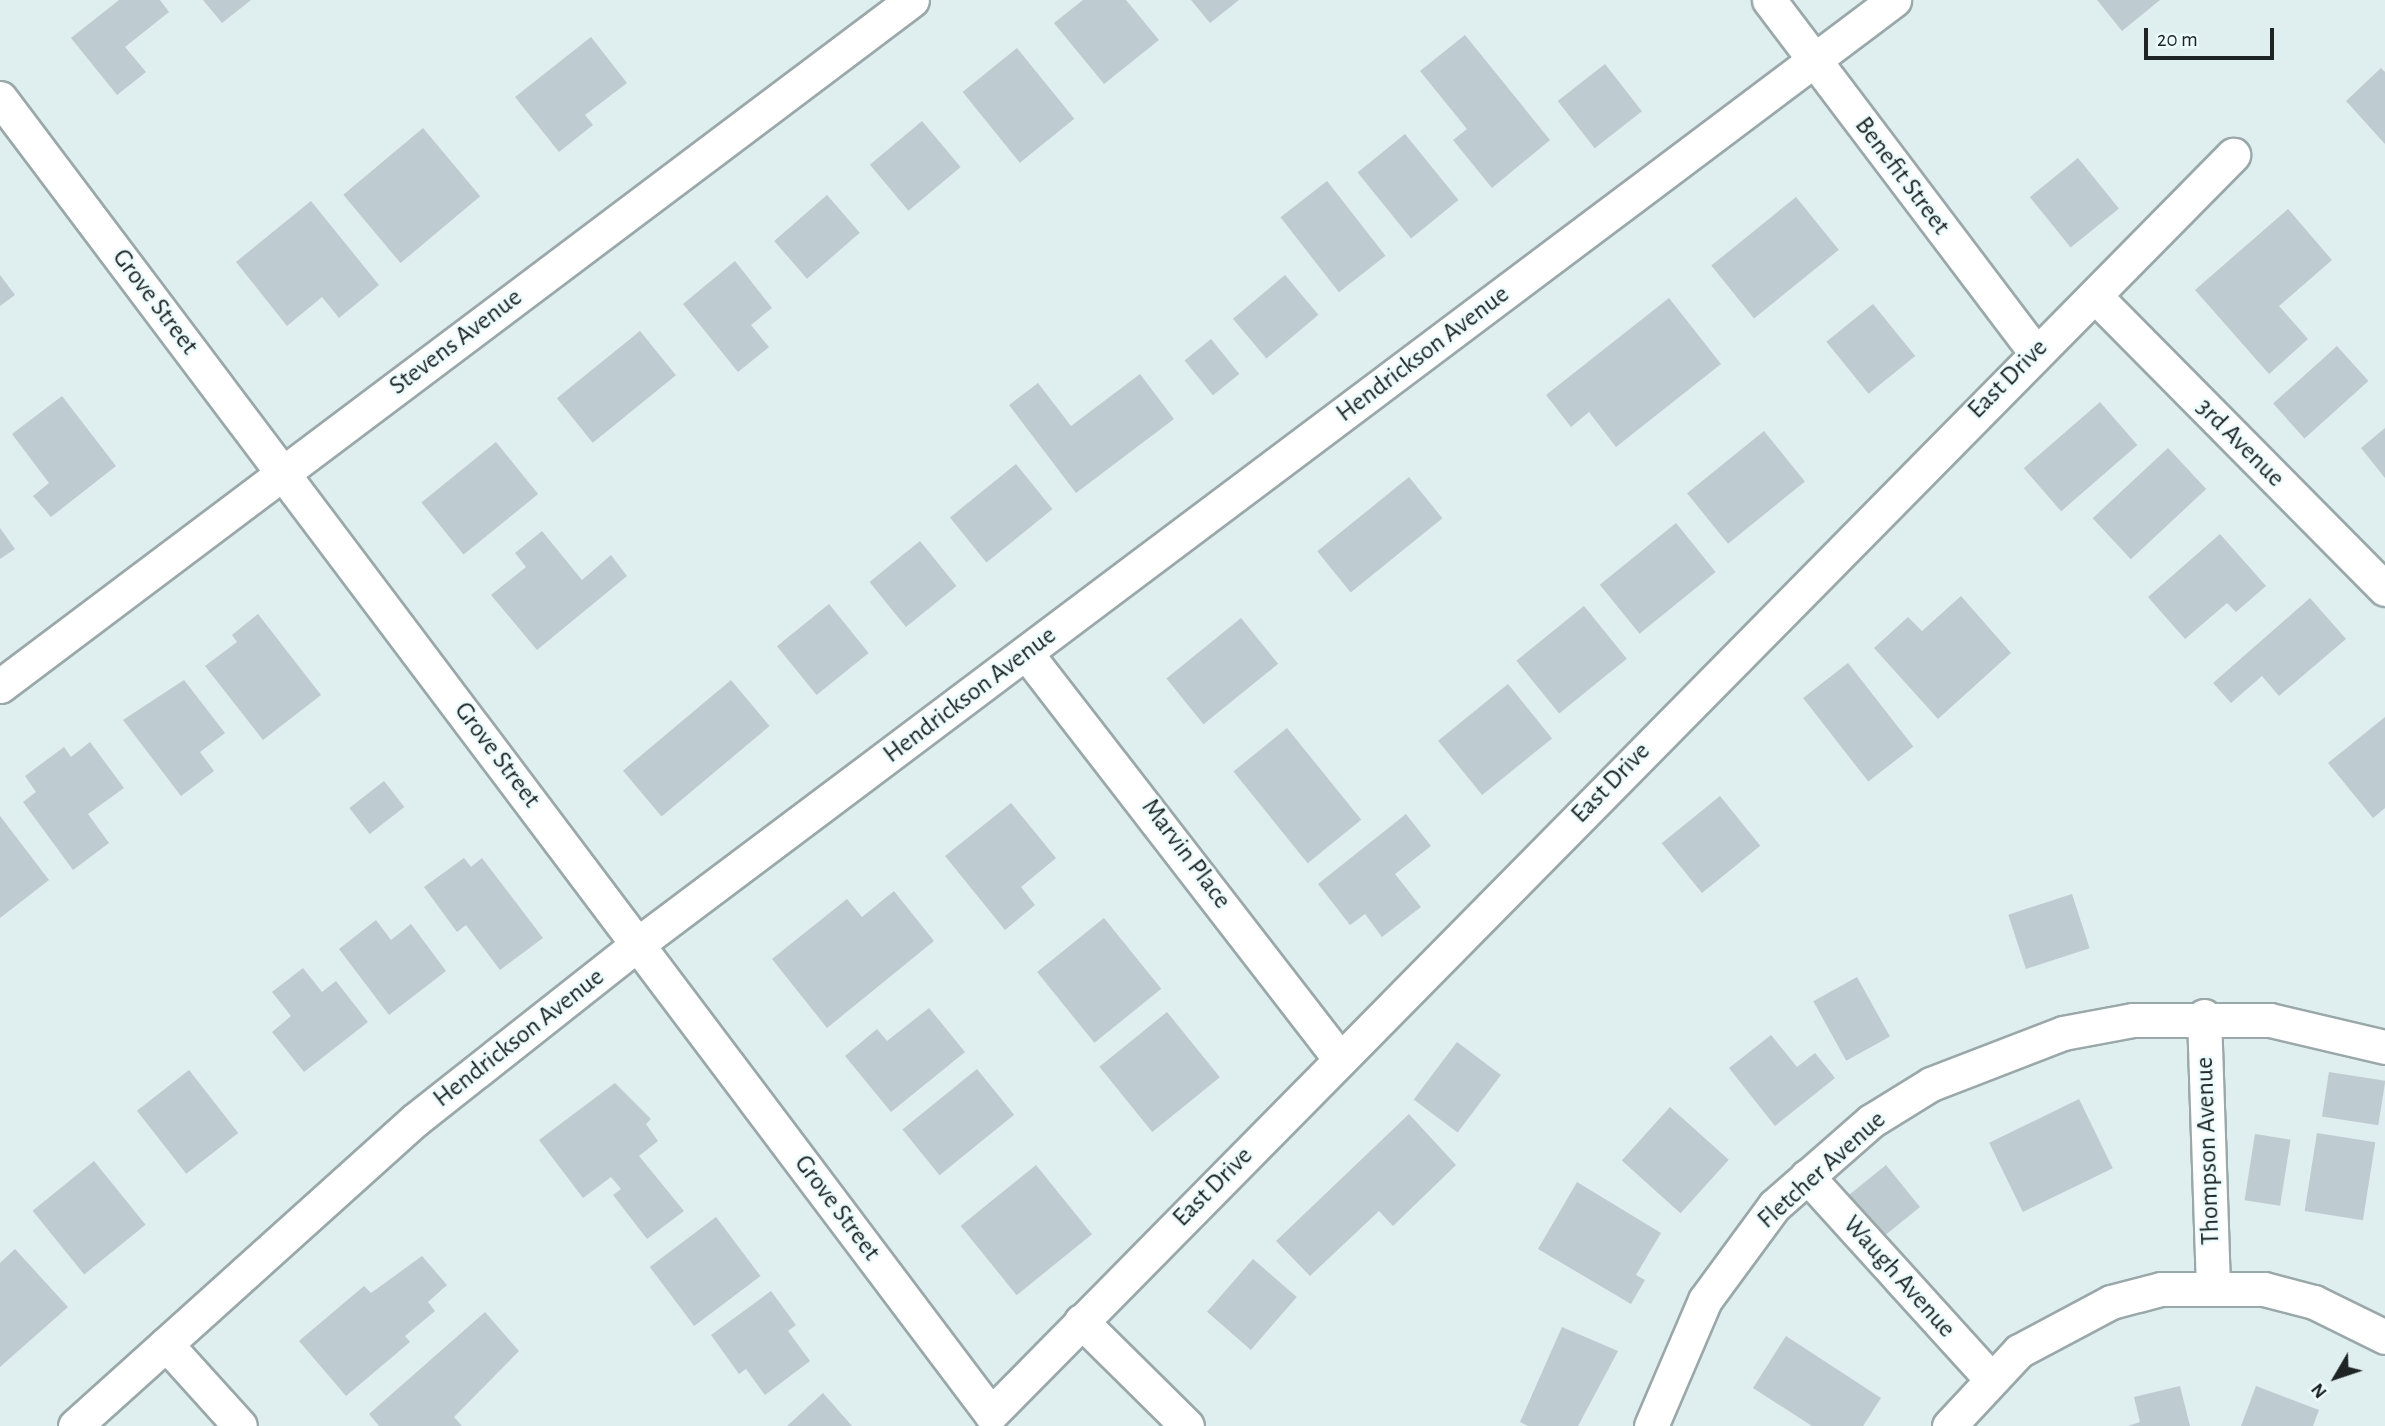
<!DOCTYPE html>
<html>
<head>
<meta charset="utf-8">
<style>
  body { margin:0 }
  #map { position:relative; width:2385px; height:1426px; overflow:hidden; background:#dfeeef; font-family:"Alegreya Sans",sans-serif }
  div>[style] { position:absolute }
  .building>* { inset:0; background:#becbd1; transform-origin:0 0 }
  .roads { filter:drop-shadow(2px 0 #9aa8a9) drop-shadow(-2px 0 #9aa8a9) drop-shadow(0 2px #9aa8a9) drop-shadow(0 -2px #9aa8a9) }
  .minor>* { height:33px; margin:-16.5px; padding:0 16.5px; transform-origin:16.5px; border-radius:16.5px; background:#fff }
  span { translate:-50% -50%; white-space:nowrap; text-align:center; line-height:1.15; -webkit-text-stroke:5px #ecfbfc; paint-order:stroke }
  .street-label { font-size:26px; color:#1e2324 }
  .north { position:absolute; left:2301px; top:1342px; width:70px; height:70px; -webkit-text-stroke:5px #ecfbfc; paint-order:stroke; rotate:231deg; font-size:19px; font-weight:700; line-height:28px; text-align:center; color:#1e2324 }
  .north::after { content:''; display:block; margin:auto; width:24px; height:32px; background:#1e2324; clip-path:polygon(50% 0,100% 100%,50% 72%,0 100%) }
  .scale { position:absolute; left:2144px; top:28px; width:130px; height:32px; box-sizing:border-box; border:4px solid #1e2324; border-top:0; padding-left:9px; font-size:21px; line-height:24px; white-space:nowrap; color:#1e2324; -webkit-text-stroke:5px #ecfbfc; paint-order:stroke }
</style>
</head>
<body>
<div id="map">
  <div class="building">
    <i style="clip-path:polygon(119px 0,160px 0,169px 12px,125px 47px,146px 72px,117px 95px,71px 38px)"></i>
    <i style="clip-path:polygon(203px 0,251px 0,222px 23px)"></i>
    <i style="clip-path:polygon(1083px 0,1126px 0,1159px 40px,1104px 84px,1054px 23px)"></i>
    <i style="clip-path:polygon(1191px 0,1239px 0,1210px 23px)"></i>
    <i style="clip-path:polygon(2097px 0,2160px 0,2122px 31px)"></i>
    <i style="clip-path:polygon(1465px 35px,1550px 140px,1492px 188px,1453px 140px,1467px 129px,1420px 71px)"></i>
    <i style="clip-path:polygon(591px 37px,627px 83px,585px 115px,593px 125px,559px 152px,515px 97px)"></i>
    <i style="left:1017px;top:48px;width:91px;height:70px;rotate:51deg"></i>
    <i style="left:1605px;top:64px;width:60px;height:60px;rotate:52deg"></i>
    <i style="clip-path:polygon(2381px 68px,2385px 72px,2385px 144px,2346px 101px)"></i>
    <i style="left:922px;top:121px;width:60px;height:68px;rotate:50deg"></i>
    <i style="left:423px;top:128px;width:89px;height:104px;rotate:50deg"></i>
    <i style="left:1405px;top:134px;width:85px;height:61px;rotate:51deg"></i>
    <i style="left:2078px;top:158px;width:65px;height:62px;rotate:51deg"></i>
    <i style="left:1327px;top:181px;width:95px;height:59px;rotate:52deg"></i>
    <i style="left:827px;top:195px;width:50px;height:70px;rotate:49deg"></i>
    <i style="left:1796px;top:197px;width:68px;height:109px;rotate:51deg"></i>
    <i style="clip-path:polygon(311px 201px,379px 285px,339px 318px,322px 297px,287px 326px,236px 262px)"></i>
    <i style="clip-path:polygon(2288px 209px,2332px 260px,2279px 306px,2308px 339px,2269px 374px,2195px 290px)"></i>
    <i style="clip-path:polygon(735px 261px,772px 308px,751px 325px,769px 347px,738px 372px,683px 304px)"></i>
    <i style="clip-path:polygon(0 275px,15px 295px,0 306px)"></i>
    <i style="left:1285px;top:275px;width:52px;height:68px;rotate:50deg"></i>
    <i style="clip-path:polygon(1669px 298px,1721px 364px,1616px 447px,1589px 412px,1571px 427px,1546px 395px)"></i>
    <i style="left:1873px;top:304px;width:67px;height:60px;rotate:51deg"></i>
    <i style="left:640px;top:331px;width:57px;height:107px;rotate:51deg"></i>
    <i style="left:1211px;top:339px;width:45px;height:34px;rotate:51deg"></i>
    <i style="left:2337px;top:346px;width:47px;height:86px;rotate:48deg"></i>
    <i style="clip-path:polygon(1140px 374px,1174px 419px,1076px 493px,1009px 405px,1038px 383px,1071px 426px)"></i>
    <i style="clip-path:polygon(62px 396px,116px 466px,51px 517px,33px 496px,49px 483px,12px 434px)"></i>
    <i style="left:2100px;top:402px;width:57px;height:101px;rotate:49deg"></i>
    <i style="clip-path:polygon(2385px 428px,2385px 478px,2361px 448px)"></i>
    <i style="left:1764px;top:431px;width:65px;height:99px;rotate:51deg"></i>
    <i style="left:496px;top:442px;width:67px;height:96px;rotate:51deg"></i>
    <i style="left:2168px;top:448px;width:56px;height:103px;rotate:47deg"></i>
    <i style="left:1016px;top:464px;width:58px;height:85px;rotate:51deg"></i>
    <i style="left:1409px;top:477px;width:53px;height:118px;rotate:51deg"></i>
    <i style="left:1676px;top:523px;width:63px;height:98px;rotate:51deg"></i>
    <i style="clip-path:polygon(0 528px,15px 549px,0 559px)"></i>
    <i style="clip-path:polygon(542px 531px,582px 580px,611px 555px,627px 576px,537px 650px,491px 595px,526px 567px,515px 553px)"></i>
    <i style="clip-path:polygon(2220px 534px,2266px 586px,2236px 612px,2227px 603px,2185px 639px,2148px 597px)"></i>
    <i style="left:920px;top:541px;width:58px;height:65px;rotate:51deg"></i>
    <i style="clip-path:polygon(1961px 596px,2011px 653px,1938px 719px,1874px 648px,1908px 617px,1922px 631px)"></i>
    <i style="clip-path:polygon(2310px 598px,2346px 639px,2279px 696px,2262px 676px,2231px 703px,2213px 683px)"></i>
    <i style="left:829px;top:604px;width:63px;height:67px;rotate:51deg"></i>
    <i style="left:1584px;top:606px;width:68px;height:87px;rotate:51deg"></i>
    <i style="clip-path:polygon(258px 614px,321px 695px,263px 740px,205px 666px,237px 642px,232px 635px)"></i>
    <i style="left:1241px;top:618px;width:59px;height:96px;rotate:51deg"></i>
    <i style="left:1848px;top:663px;width:106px;height:57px;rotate:52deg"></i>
    <i style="clip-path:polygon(184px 680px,225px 733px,200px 752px,214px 771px,181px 796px,123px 720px)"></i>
    <i style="left:731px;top:680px;width:60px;height:141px;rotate:50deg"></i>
    <i style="left:1508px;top:684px;width:70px;height:90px;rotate:51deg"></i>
    <i style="clip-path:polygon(2385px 717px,2385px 808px,2373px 818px,2328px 763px)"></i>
    <i style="left:1287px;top:728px;width:118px;height:69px;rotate:51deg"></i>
    <i style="clip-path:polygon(90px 742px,124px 788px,88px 814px,109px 843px,73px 870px,23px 802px,36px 792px,25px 776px,64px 747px,71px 757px)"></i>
    <i style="left:384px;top:781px;width:33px;height:44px;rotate:52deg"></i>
    <i style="left:1720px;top:796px;width:64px;height:75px;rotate:51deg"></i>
    <i style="clip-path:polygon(1011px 803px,1056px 858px,1021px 887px,1035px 905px,1005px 930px,945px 856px)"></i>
    <i style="clip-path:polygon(1406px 814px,1431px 846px,1395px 874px,1421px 907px,1382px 937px,1365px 914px,1350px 925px,1318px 884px)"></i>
    <i style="clip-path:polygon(0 816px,49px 880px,0 918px)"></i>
    <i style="clip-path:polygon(464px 858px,471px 867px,482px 858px,543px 938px,500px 970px,466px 925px,457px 932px,424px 887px)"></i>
    <i style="clip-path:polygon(894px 891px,934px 941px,827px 1028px,772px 959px,847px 899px,862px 917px)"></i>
    <i style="left:2072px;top:894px;width:57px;height:67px;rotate:72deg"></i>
    <i style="left:1104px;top:918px;width:91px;height:86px;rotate:51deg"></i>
    <i style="clip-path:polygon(376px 920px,391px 940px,411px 924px,446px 971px,389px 1015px,339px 949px)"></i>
    <i style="clip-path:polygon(303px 968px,322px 992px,336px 981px,368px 1022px,304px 1072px,272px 1032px,291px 1016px,272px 992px)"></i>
    <i style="left:1857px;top:977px;width:68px;height:50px;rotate:61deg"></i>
    <i style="clip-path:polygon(929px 1008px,965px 1052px,891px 1112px,845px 1056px,877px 1029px,887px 1041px)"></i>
    <i style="left:1167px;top:1012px;width:84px;height:87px;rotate:51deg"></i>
    <i style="clip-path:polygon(1771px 1035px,1797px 1067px,1815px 1053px,1835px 1078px,1775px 1126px,1729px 1068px)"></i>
    <i style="left:1457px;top:1042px;width:55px;height:72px;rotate:37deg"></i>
    <i style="left:977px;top:1069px;width:59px;height:96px;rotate:51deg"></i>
    <i style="left:189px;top:1070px;width:80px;height:66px;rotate:52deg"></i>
    <i style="left:2329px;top:1072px;width:57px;height:45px;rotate:9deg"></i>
    <i style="clip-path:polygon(615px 1083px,651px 1119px,646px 1124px,658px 1141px,639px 1156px,684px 1211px,647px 1239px,613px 1195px,621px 1189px,611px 1177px,583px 1198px,539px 1140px)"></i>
    <i style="left:2079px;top:1099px;width:77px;height:100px;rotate:64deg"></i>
    <i style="left:1670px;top:1107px;width:79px;height:72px;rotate:42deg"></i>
    <i style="clip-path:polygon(1409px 1114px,1456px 1165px,1393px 1226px,1379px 1211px,1310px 1276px,1276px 1241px)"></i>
    <i style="left:2317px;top:1133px;width:59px;height:79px;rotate:9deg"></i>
    <i style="left:2255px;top:1134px;width:36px;height:67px;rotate:9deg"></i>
    <i style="left:94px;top:1161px;width:82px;height:79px;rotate:51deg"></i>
    <i style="left:1036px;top:1165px;width:89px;height:97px;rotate:51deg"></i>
    <i style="left:1886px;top:1165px;width:54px;height:48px;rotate:51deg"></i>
    <i style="clip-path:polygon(1577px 1182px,1661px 1233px,1636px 1275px,1645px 1280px,1631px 1304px,1538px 1249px)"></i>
    <i style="left:716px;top:1217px;width:74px;height:83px;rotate:53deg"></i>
    <i style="clip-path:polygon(15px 1249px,68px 1307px,0 1367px,0 1263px)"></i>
    <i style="clip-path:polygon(422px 1256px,447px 1285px,428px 1302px,435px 1311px,405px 1336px,410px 1342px,346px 1396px,299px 1341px,364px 1286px,371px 1293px)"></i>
    <i style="left:1253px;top:1259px;width:58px;height:70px;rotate:41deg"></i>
    <i style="clip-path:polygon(771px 1291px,796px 1325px,788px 1331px,810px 1361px,765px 1395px,746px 1369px,739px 1374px,711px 1335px)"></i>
    <i style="clip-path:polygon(485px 1312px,519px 1351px,454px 1417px,462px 1426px,379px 1426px,369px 1414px)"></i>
    <i style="clip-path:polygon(1562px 1327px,1618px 1351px,1578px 1426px,1528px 1426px,1520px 1422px)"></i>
    <i style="clip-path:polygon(1786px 1336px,1881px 1398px,1863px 1426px,1812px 1426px,1753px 1388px)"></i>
    <i style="clip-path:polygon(2180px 1386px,2190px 1426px,2128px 1426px,2140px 1422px,2134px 1397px)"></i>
    <i style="clip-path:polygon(2256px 1386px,2319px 1410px,2313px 1426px,2241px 1426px)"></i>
    <i style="clip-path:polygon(823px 1393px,852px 1426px,787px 1426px)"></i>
  </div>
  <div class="roads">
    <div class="minor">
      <i style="left:1769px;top:0;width:440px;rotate:52.9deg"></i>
      <i style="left:0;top:98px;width:1647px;rotate:53.02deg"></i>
      <i style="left:991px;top:1414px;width:1769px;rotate:-45.39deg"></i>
      <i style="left:2095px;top:296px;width:412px;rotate:45.3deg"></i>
      <i style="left:1026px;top:653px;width:513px;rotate:52.28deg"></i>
      <i style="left:0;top:686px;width:1141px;rotate:-36.95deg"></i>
      <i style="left:2204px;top:1016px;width:269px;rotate:88.1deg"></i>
      <i style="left:1807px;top:1176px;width:273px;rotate:47.8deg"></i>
      <i style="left:1081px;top:1321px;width:149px;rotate:44.7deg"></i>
      <i style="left:166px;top:1344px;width:110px;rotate:47.9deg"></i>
      <i style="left:75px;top:1426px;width:457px;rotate:-42deg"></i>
      <i style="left:415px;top:1120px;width:285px;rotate:-38.3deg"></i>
      <i style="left:639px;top:943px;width:1570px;rotate:-36.92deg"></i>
      <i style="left:1651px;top:1426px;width:137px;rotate:-66.8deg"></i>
      <i style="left:1705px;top:1300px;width:117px;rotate:-53.7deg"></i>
      <i style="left:1774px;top:1206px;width:129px;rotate:-41.2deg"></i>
      <i style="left:1871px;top:1121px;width:70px;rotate:-31.7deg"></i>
      <i style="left:1931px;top:1084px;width:142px;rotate:-21.1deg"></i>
      <i style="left:2063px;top:1033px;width:71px;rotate:-10.5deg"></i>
      <i style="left:2133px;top:1020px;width:137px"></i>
      <i style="left:2270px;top:1020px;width:118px;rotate:13.2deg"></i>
      <i style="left:1949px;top:1426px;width:103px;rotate:-47deg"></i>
      <i style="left:2019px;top:1351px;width:104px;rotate:-28deg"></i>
      <i style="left:2111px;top:1302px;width:52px;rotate:-14.6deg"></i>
      <i style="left:2161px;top:1289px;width:103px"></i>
      <i style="left:2264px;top:1289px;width:52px;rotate:14.6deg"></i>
      <i style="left:2314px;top:1302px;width:79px;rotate:26.2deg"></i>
    </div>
  </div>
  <div class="street-label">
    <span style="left:1902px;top:176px;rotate:53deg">Benefit Street</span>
    <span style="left:155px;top:302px;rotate:53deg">Grove Street</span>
    <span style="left:456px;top:342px;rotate:-37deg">Stevens Avenue</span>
    <span style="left:1423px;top:354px;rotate:-37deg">Hendrickson Avenue</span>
    <span style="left:2008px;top:379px;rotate:-45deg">East Drive</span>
    <span style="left:2240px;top:443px;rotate:45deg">3rd Avenue</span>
    <span style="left:970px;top:695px;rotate:-37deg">Hendrickson Avenue</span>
    <span style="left:497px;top:755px;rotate:53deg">Grove Street</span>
    <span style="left:1611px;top:783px;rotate:-46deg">East Drive</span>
    <span style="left:1186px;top:854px;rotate:53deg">Marvin Place</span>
    <span style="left:519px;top:1038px;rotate:-38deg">Hendrickson Avenue</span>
    <span style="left:2208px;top:1151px;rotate:-92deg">Thompson Avenue</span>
    <span style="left:1822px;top:1170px;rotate:-42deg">Fletcher Avenue</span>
    <span style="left:1213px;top:1187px;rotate:-45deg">East Drive</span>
    <span style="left:837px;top:1208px;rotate:53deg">Grove Street</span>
    <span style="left:1899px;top:1277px;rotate:48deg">Waugh Avenue</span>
  </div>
  <div class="north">N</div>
  <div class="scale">20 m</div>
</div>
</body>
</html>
